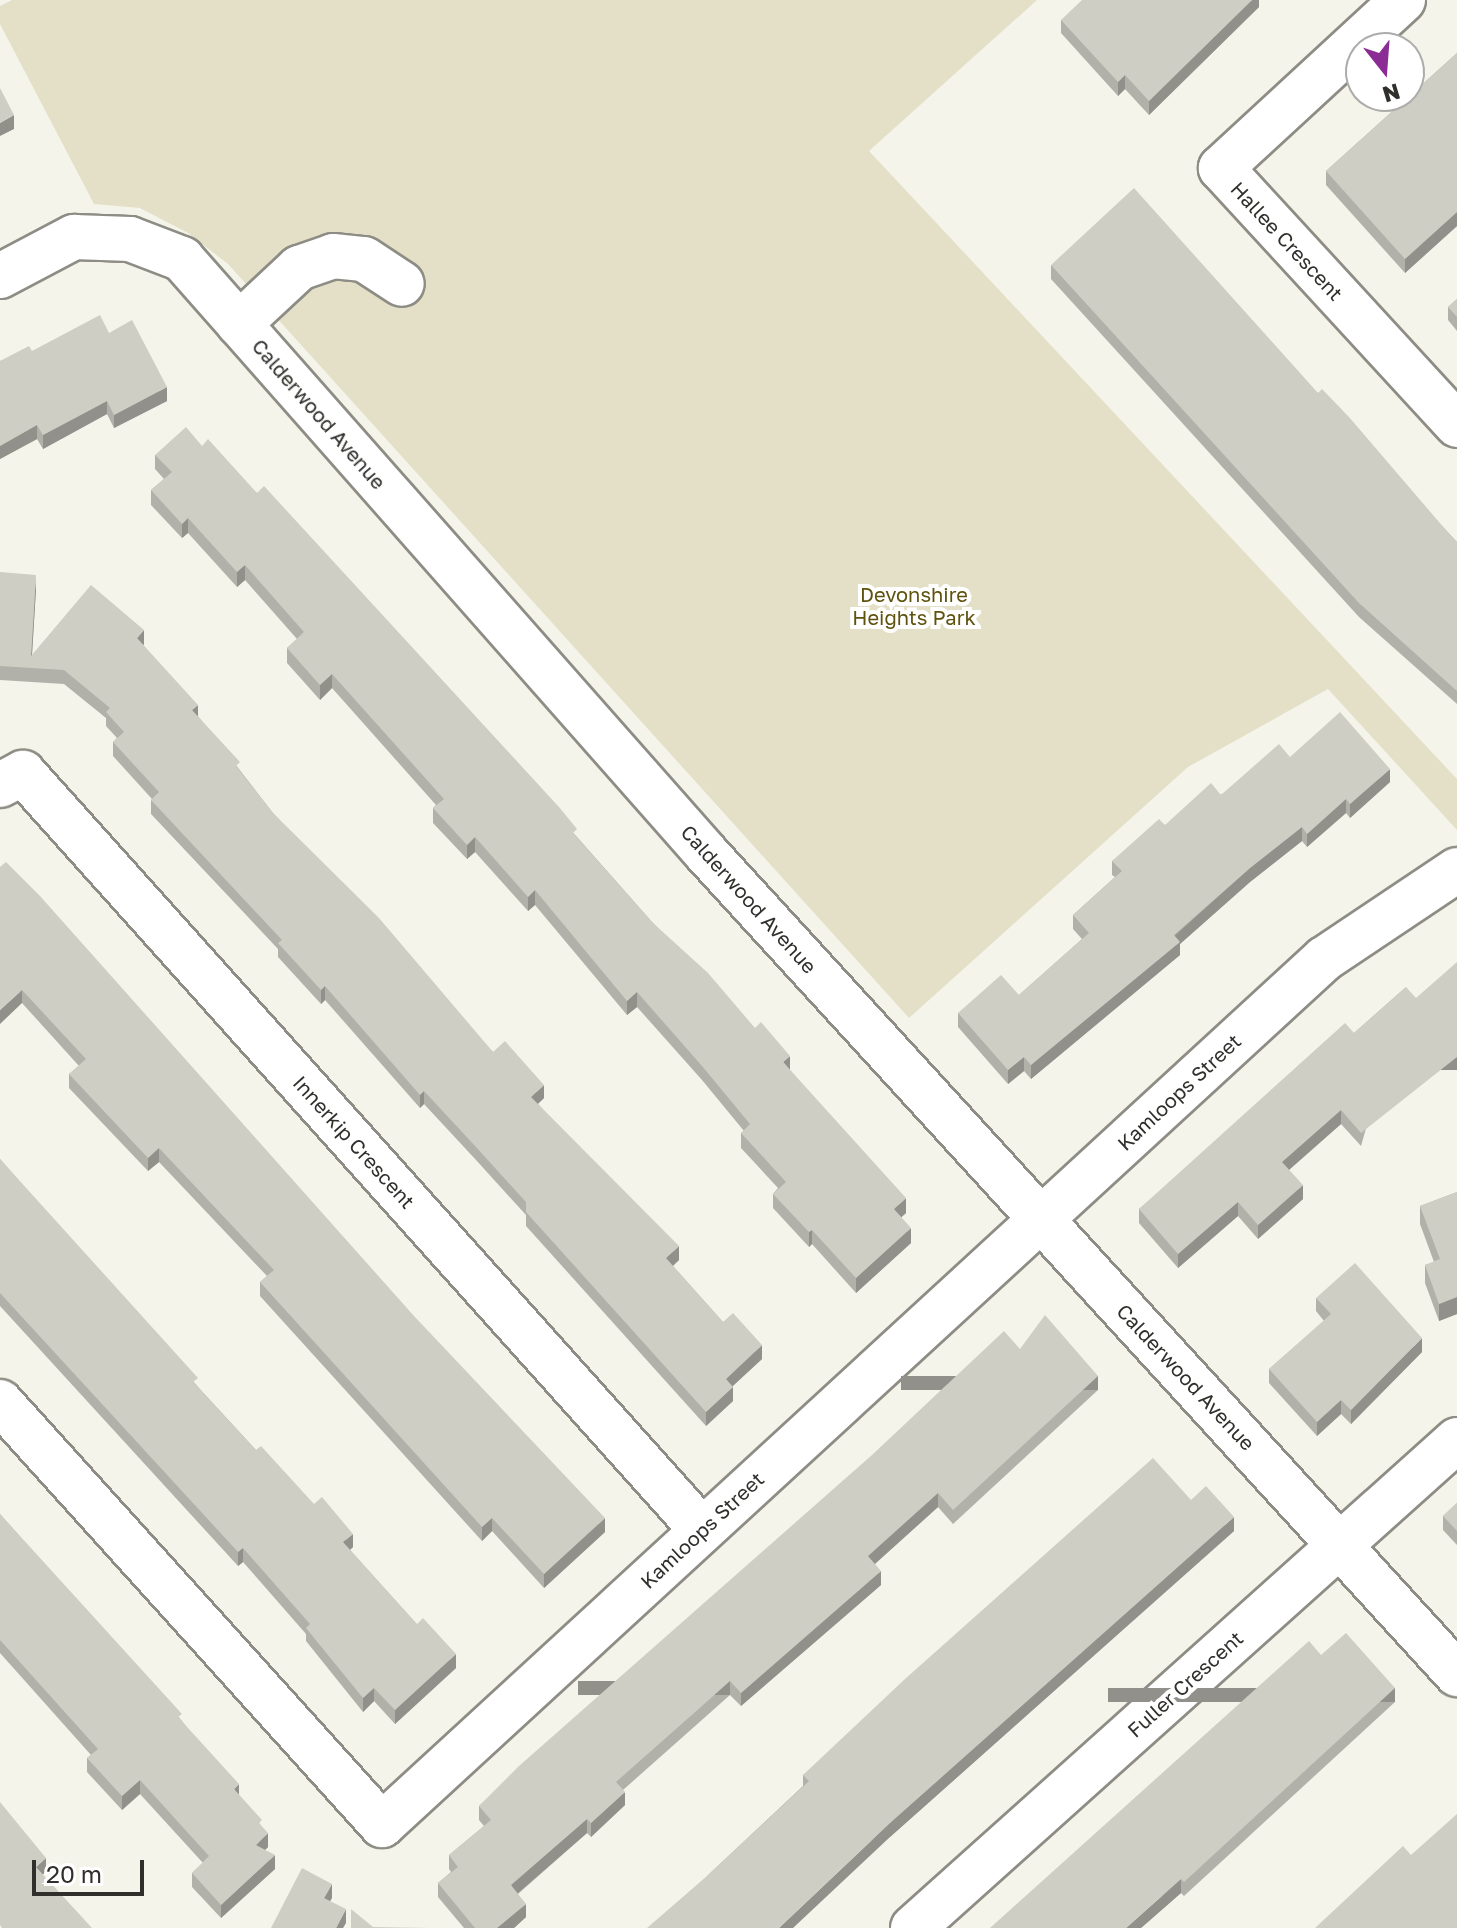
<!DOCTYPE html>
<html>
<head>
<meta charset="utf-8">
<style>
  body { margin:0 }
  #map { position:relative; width:1457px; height:1928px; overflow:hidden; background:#f5f4eb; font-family:"Golos Text",sans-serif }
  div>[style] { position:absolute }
  .green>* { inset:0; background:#e4e0c7 }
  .roads { filter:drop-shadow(2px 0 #8e8d85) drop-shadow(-2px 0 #8e8d85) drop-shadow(0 2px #8e8d85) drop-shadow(0 -2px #8e8d85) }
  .minor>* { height:44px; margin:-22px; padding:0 22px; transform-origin:22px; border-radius:22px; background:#fff }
  .wall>* { inset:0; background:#b2b1a9 }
  .shaded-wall>* { inset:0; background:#91908a; transform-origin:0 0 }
  .building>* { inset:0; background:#cfcec5 }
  span { translate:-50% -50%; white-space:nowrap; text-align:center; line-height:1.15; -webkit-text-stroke:8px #fff; paint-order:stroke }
  .street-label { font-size:20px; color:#302f2c }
  .park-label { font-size:20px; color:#5e520d }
  .north { position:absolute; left:1345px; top:32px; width:80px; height:80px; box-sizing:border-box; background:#fff; border:2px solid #acacab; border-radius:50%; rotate:163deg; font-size:22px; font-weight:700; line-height:32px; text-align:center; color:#302f2c }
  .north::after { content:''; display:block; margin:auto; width:28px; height:36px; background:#8b2c95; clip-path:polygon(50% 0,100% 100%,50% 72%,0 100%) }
  .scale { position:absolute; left:32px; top:1860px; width:112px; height:36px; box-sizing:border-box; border:4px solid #302f2c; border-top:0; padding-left:10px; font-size:24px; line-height:28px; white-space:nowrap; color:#302f2c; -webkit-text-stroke:6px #fff; paint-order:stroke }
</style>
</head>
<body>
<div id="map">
  <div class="green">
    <i style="clip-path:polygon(12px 0,1037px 0,869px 151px,1457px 779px,1457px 830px,1328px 689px,1188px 767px,909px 1018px,228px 264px,188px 233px,140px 208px,94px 204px,0 24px,0 6px)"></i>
  </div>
  <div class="roads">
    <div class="minor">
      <i style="left:1403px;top:0;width:248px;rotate:137.3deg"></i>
      <i style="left:1221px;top:168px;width:349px;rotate:47.4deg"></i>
      <i style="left:0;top:276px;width:84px;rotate:-27.8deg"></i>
      <i style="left:74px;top:237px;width:56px;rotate:2deg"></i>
      <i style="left:130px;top:239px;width:56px;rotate:21deg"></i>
      <i style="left:182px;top:259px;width:792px;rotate:48.58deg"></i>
      <i style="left:706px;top:853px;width:1113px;rotate:47.55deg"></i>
      <i style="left:239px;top:324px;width:82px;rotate:-43deg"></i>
      <i style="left:299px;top:268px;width:36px;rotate:-19deg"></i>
      <i style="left:333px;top:256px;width:31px;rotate:6deg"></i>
      <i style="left:364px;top:259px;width:45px;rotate:33.3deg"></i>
      <i style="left:0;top:785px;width:26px;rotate:-28deg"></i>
      <i style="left:23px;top:773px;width:1017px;rotate:48.11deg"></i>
      <i style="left:0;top:1402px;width:570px;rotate:47.92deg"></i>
      <i style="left:382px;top:1825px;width:1280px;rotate:-42.59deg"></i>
      <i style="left:1324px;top:959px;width:160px;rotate:-33.8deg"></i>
      <i style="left:913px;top:1928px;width:731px;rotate:-41.89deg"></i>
    </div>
  </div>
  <div class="wall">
    <i style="clip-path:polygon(1259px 0,1259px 7px,1149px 115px,1125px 89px,1118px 96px,1061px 33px,1061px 20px)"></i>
    <i style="clip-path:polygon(1457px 53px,1457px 226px,1405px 273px,1326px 185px,1326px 171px)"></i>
    <i style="clip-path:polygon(1051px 265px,1318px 393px,1457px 542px,1457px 704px,1359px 617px,1051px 279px)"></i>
    <i style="clip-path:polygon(1457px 299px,1457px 331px,1448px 320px,1448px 307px)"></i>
    <i style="clip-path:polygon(109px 333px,167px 401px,114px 428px,107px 414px,43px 449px,37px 439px,0 459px,0 361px,32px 351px)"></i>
    <i style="clip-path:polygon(202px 446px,257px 493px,577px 837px,653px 923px,790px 1070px,906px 1213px,901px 1217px,911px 1243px,856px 1293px,812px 1244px,809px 1247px,773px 1208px,773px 1194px,778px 1188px,741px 1148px,741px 1133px,744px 1131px,702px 1080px,637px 1007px,627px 1015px,535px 905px,528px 911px,475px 852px,467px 859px,433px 823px,433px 808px,436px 805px,332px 688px,320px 700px,287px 663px,287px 648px,297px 639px,245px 580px,237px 587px,188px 533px,182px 538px,151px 505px,151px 490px,164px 479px,155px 469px,155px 455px)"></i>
    <i style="clip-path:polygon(0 572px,36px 589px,32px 655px,144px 644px,143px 645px,273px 813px,493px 1052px,544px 1098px,538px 1104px,679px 1260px,673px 1266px,723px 1322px,762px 1359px,733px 1386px,733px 1401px,706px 1426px,526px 1226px,526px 1215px,476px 1160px,424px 1104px,420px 1108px,325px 1000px,321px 1004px,278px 957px,278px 949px,151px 814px,151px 800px,152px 799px,113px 756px,113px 742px,117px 738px,106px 726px,106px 718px,64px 684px,0 680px)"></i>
    <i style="clip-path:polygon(1290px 757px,1390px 782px,1350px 818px,1346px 813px,1307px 847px,1302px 841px,1250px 882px,1180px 944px,1180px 955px,1031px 1079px,1024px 1071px,1008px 1084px,958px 1027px,958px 1013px,1019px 995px,1082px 939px,1073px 929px,1073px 915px,1115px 877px,1112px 875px,1112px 861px,1165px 825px)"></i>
    <i style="clip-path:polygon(0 867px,605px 1532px,544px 1588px,492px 1531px,482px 1541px,260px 1296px,260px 1282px,267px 1276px,159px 1162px,148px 1171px,69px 1088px,69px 1074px,79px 1066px,22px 1003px)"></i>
    <i style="clip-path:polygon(1406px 987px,1361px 1146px,1341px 1124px,1289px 1170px,1303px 1199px,1258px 1239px,1238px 1216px,1178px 1268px,1139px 1223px,1139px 1209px,1354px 1033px)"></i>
    <i style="clip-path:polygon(0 1159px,198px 1387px,256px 1450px,353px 1547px,350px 1550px,456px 1668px,395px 1724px,374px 1701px,363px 1712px,306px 1641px,306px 1634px,243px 1562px,238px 1566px,0 1306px)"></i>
    <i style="clip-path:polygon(1457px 1192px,1457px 1314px,1439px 1321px,1425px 1283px,1425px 1265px,1434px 1262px,1420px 1224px,1420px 1206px)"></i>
    <i style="clip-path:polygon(1316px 1298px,1422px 1352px,1351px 1424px,1341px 1414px,1317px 1436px,1269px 1383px,1269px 1369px,1324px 1321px,1316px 1311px)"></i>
    <i style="clip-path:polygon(1020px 1349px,1098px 1390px,953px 1524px,938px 1507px,875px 1564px,881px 1585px,741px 1706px,730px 1695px,623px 1790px,625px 1805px,591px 1837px,587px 1833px,518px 1894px,526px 1917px,514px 1928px,464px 1928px,438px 1897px,438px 1883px,451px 1872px,449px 1869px,449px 1855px,484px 1826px,479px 1820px,479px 1806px)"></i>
    <i style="clip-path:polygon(1191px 1500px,1234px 1531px,890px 1837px,707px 1876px,803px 1786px,803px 1775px)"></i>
    <i style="clip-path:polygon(1457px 1503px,1457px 1545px,1443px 1530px,1443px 1516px)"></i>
    <i style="clip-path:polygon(0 1514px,182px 1721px,262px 1827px,268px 1847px,265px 1850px,275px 1869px,221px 1918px,192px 1887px,192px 1873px,203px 1863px,140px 1794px,122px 1810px,87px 1772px,87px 1758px,91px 1755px,0 1653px)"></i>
    <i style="clip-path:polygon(1321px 1655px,1395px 1702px,1184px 1896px,1181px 1893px,1141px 1928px)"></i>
  </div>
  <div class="shaded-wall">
    <i style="clip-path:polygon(1252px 0,1259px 0,1259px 7px,1149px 115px,1149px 101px)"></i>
    <i style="clip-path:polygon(1125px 75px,1125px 89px,1118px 96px,1118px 82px)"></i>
    <i style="clip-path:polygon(14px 115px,14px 129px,0 136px,0 123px)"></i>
    <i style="clip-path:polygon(1457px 212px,1457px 226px,1405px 273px,1405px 259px)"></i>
    <i style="clip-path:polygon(167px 387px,167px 401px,114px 428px,114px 415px)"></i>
    <i style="clip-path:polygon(107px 401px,107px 414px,43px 449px,43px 435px)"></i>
    <i style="clip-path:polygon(37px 425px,37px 439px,0 459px,0 446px)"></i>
    <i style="clip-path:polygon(188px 518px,188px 533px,182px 538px,182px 524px)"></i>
    <i style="clip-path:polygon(245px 565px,245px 580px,237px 587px,237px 572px)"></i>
    <i style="clip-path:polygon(36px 575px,36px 589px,31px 670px,31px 656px)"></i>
    <i style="clip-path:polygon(144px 630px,144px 644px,137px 652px,137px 638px)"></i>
    <i style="clip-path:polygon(332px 674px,332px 688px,320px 700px,320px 685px)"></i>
    <i style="clip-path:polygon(198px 705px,198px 719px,192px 710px)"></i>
    <i style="clip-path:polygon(1390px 769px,1390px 782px,1350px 818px,1350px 804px)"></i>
    <i style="clip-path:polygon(1346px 799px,1346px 813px,1307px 847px,1307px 834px)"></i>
    <i style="clip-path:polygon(1302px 827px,1302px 841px,1250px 882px,1180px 944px,1180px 955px,1031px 1079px,1031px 1065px,1250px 868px)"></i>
    <i style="clip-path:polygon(475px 837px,475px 852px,467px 859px,467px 845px)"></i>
    <i style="clip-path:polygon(535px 890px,535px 905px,528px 911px,528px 897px)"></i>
    <i style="clip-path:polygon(325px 986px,325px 1000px,321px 1004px,321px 990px)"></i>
    <i style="clip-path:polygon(22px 990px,22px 1003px,0 1024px,0 1010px)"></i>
    <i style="clip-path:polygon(637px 992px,637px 1007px,627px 1015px,627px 1001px)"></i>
    <i style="clip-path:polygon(790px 1056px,790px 1070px,783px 1062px)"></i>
    <i style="clip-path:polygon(1024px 1057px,1024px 1071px,1008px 1084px,1008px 1070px)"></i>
    <i style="left:1457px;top:1057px;width:13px;height:122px;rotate:90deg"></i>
    <i style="clip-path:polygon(544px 1085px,544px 1098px,531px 1110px,531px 1097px)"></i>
    <i style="clip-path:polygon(424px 1091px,424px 1104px,420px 1108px,420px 1095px)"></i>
    <i style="clip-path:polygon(1341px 1110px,1341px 1124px,1282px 1176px,1282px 1162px)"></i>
    <i style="clip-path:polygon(159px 1148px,159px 1162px,148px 1171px,148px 1158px)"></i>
    <i style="clip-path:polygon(1303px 1185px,1303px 1199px,1258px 1239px,1258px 1225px)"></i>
    <i style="clip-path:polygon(906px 1198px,906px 1213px,894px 1224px,894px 1209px)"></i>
    <i style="clip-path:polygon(1238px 1202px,1238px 1216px,1178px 1268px,1178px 1254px)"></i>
    <i style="clip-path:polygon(911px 1228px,911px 1243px,856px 1293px,856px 1278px)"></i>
    <i style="clip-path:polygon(812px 1230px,812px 1244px,809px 1247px,809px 1232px)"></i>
    <i style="clip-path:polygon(679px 1246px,679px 1260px,666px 1272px,666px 1258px)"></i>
    <i style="clip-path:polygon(1457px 1297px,1457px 1314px,1439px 1321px,1439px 1304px)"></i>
    <i style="clip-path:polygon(1422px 1338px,1422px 1352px,1351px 1424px,1351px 1410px)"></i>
    <i style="clip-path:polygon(762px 1345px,762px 1359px,726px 1392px,726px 1379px)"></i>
    <i style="left:1098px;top:1376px;width:14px;height:197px;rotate:90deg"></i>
    <i style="clip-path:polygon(733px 1387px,733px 1401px,706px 1426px,706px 1412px)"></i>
    <i style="clip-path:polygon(1341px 1400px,1341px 1414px,1317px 1436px,1317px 1422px)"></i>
    <i style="clip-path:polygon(938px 1493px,938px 1507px,868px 1570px,868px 1556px)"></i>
    <i style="clip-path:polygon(1234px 1517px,1234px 1531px,890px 1837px,793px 1928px,779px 1928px,890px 1823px)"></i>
    <i style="clip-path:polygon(492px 1518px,492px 1531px,482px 1541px,482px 1527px)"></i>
    <i style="clip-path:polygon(605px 1518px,605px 1532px,544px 1588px,544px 1574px)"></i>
    <i style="clip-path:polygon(353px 1534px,353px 1547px,343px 1556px,343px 1542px)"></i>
    <i style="clip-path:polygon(243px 1548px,243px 1562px,238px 1566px,238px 1552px)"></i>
    <i style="clip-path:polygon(881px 1571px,881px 1585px,741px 1706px,741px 1693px)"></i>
    <i style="clip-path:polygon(456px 1654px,456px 1668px,395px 1724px,395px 1710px)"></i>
    <i style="left:730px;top:1681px;width:14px;height:152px;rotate:90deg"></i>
    <i style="clip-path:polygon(374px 1688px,374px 1701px,363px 1712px,363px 1698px)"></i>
    <i style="left:1395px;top:1688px;width:14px;height:287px;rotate:90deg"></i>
    <i style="clip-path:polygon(140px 1780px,140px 1794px,122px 1810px,122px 1796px)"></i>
    <i style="clip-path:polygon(239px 1784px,239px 1798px,234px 1789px)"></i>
    <i style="clip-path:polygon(625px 1792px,625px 1805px,591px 1837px,591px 1823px)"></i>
    <i style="clip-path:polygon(587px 1819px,587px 1833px,511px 1899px,511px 1885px)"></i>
    <i style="clip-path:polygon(268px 1833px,268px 1847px,256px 1859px,256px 1845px)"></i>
    <i style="clip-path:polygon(275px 1855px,275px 1869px,221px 1918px,221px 1905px)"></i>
    <i style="clip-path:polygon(46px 1858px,46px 1872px,36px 1880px,36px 1867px)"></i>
    <i style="clip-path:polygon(1181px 1879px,1181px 1893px,1141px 1928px,1126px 1928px)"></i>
    <i style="clip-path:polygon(332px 1884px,332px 1898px,324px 1912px,324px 1898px)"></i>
    <i style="clip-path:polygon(526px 1904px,526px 1917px,514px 1928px,497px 1928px)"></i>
    <i style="clip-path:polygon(346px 1909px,346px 1923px,343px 1928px,336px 1928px)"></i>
  </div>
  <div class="building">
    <i style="clip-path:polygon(1082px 0,1252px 0,1149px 101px,1125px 75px,1118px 82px,1061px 20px)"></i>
    <i style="clip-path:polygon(1457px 53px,1457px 212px,1405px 259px,1326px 171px)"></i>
    <i style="clip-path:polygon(0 88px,14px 115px,0 123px)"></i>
    <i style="clip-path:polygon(1134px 188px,1318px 393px,1322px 389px,1349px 417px,1451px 536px,1457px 542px,1457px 691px,1359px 603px,1051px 265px)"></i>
    <i style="clip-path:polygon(1457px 299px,1457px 317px,1448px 307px)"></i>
    <i style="clip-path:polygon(100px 315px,109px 333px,132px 320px,167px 387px,114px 415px,107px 401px,43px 435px,37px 425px,0 446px,0 361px,29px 346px,32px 351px)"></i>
    <i style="clip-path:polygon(186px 427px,202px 446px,208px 439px,257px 493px,264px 486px,559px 807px,577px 829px,573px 833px,653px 923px,708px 973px,755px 1028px,761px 1022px,790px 1056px,783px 1062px,906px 1198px,894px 1209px,911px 1228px,856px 1278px,812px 1230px,809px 1232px,773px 1194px,786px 1182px,741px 1133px,750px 1124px,702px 1066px,637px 992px,627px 1001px,535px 890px,528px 897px,475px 837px,467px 845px,433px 808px,444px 799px,332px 674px,320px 685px,287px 648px,304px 632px,245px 565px,237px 572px,188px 518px,182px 524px,151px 490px,172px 472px,155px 455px)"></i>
    <i style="clip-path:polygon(0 572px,36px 575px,31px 656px,91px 585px,144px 630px,137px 638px,198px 705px,192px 710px,240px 762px,236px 766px,273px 813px,379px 918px,493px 1052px,505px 1041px,544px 1085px,531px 1097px,679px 1246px,666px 1258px,723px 1322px,733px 1313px,762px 1345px,726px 1379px,733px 1387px,706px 1412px,526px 1212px,526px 1202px,476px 1147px,424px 1091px,420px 1095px,325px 986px,321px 990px,278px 943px,282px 940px,151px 800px,159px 792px,113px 742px,124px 732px,106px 712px,110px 708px,64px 670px,0 666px)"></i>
    <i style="clip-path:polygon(1340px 712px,1390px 769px,1350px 804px,1346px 799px,1307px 834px,1302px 827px,1250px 868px,1174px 935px,1180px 942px,1031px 1065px,1024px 1057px,1008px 1070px,958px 1013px,1001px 975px,1019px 995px,1089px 933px,1073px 915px,1122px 871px,1112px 861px,1159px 819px,1165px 825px,1211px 783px,1221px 795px,1279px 744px,1290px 757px)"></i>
    <i style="clip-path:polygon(6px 862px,40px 896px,414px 1316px,605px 1518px,544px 1574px,492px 1518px,482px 1527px,260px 1282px,274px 1270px,159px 1148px,148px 1158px,69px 1074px,86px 1059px,22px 990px,0 1010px,0 867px)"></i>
    <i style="clip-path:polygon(1457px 962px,1457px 1057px,1361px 1133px,1341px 1110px,1282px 1162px,1303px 1185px,1258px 1225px,1238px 1202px,1178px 1254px,1139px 1209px,1345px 1023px,1354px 1033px,1406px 987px,1416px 998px)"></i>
    <i style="clip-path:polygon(0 1159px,198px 1378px,193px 1382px,256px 1450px,261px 1446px,314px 1504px,322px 1497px,353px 1534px,343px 1542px,417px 1624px,423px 1618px,456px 1654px,395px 1710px,374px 1688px,363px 1698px,306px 1628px,310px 1624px,243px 1548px,238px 1552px,0 1293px)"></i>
    <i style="clip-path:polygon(1457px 1192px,1457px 1297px,1439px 1304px,1425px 1265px,1440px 1259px,1420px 1206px)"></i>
    <i style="clip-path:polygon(1355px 1263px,1422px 1338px,1351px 1410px,1341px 1400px,1317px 1422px,1269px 1369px,1331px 1314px,1316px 1298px)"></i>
    <i style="clip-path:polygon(1045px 1315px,1098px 1376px,953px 1510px,938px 1493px,868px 1556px,881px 1571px,741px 1693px,730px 1681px,616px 1782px,625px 1792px,591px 1823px,587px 1819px,511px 1885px,526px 1904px,497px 1928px,475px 1928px,438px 1883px,458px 1867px,449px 1855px,491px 1820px,479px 1806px,519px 1766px,872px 1455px,1004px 1331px,1020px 1349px)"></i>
    <i style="clip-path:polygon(1153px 1458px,1191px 1500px,1206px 1486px,1234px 1517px,890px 1823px,779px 1928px,647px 1928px,707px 1876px,809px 1781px,803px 1775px,905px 1679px)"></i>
    <i style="clip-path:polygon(1457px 1503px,1457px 1531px,1443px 1516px)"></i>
    <i style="clip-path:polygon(0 1514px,182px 1714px,178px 1717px,239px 1784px,234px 1789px,262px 1820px,259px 1823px,268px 1833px,256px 1845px,275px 1855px,221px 1905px,192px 1873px,209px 1856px,140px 1780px,122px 1796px,87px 1758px,98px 1749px,0 1640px)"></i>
    <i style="clip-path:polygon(1346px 1633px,1395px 1688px,1184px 1882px,1181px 1879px,1126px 1928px,990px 1928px,1309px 1641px,1321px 1655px)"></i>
    <i style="clip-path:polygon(0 1802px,46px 1858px,36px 1867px,92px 1928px,2px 1928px,0 1925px)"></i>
    <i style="clip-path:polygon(1457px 1814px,1457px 1928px,1315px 1928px,1403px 1846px,1411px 1855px)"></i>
    <i style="clip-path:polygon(302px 1868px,332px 1884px,324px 1898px,346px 1909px,336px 1928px,271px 1928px)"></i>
    <i style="clip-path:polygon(351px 1909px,373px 1927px,430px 1928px,351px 1928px)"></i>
  </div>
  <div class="street-label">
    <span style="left:1287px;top:241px;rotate:47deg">Hallee Crescent</span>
    <span style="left:319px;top:414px;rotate:49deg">Calderwood Avenue</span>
    <span style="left:749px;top:899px;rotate:48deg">Calderwood Avenue</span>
    <span style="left:1179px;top:1092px;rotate:-43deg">Kamloops Street</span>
    <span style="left:354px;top:1142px;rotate:48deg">Innerkip Crescent</span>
    <span style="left:1186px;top:1377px;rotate:47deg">Calderwood Avenue</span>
    <span style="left:702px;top:1530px;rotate:-43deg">Kamloops Street</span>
    <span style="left:1185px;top:1684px;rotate:-42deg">Fuller Crescent</span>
  </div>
  <div class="park-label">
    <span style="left:914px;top:606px">Devonshire<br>Heights Park</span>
  </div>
  <div class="north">N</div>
  <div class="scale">20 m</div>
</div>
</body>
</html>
